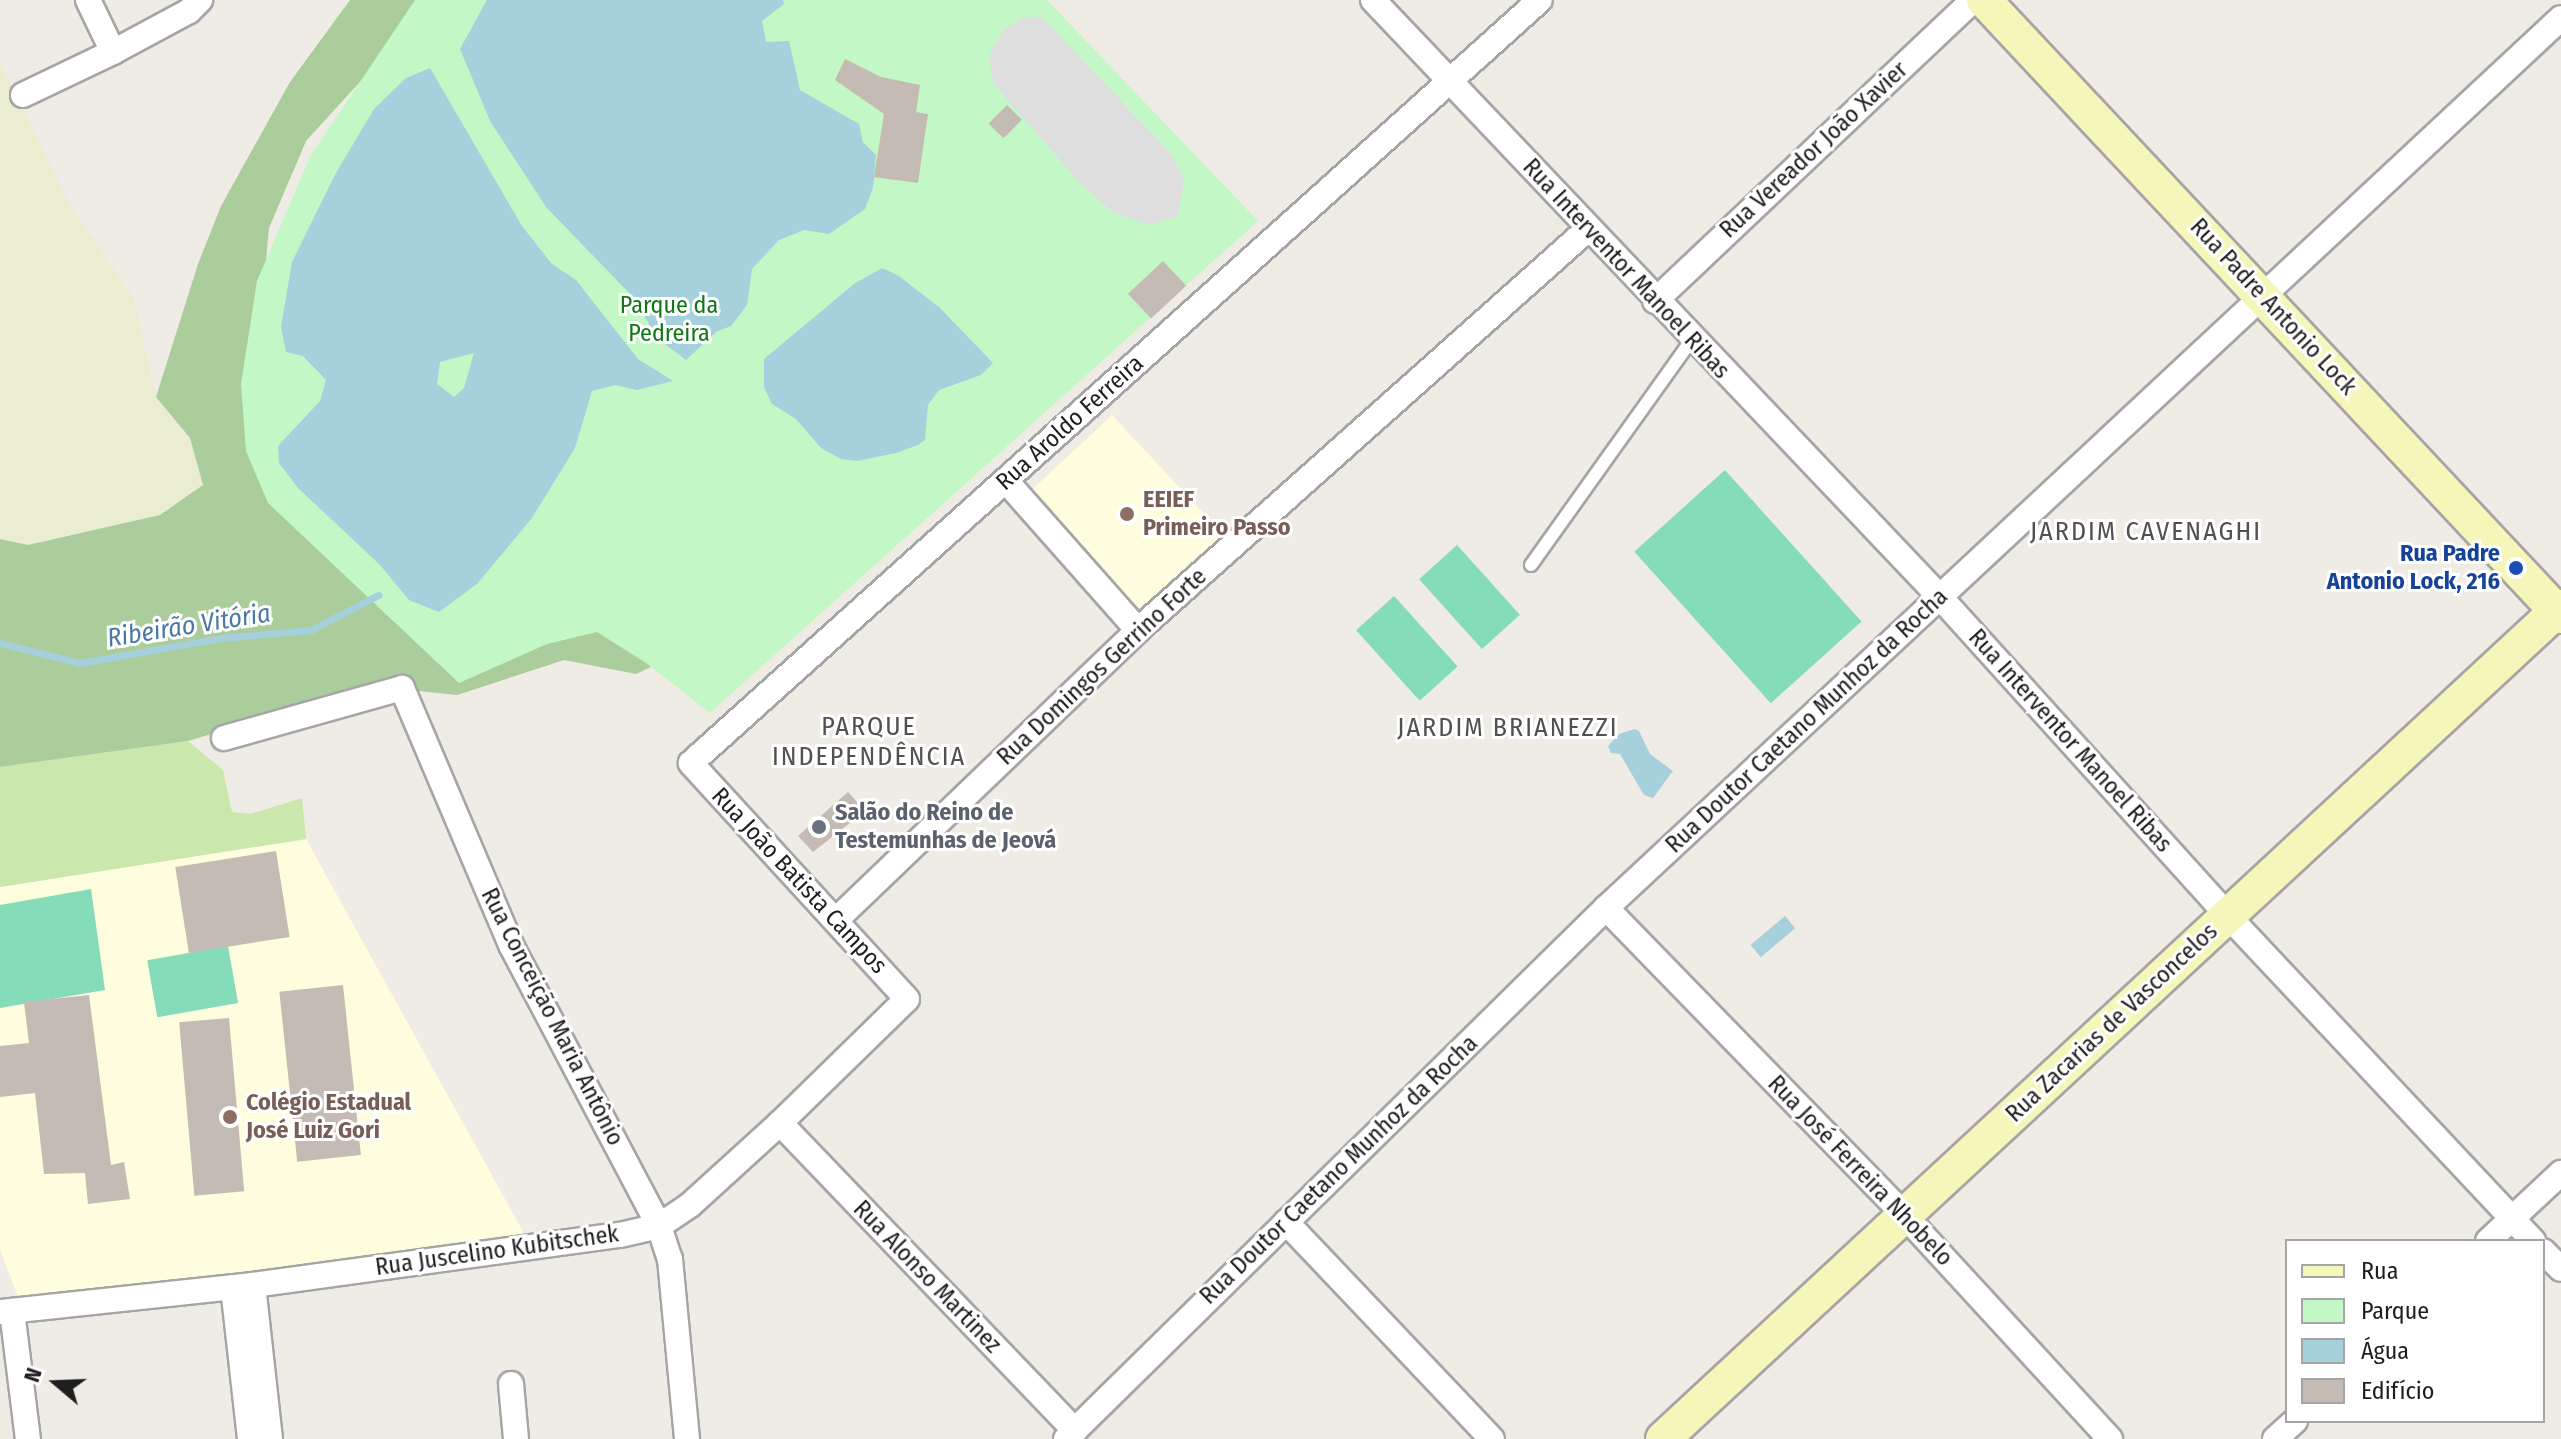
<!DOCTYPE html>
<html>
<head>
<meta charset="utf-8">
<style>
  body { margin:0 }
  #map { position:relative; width:2561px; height:1439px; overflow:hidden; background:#efebe5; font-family:"Fira Sans Condensed",sans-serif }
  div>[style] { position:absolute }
  .education>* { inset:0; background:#fefdde; transform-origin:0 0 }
  .farmland>* { inset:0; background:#ebedd0 }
  .grass>* { inset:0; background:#cae7ac }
  .forest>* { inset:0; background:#aacd9b }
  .park>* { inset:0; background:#c3f8c6 }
  .pitch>* { inset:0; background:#85dcb9; transform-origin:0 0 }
  .parking>* { inset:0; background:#dedede }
  .water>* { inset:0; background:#a6d0db; transform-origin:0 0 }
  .stream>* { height:7px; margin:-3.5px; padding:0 3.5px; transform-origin:3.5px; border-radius:3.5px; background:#a6d0db }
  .building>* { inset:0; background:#c3bbb4; transform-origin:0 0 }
  .roads { filter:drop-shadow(2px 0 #a5a5a5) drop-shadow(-2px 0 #a5a5a5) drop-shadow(0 2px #a5a5a5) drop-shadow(0 -2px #a5a5a5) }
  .lane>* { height:12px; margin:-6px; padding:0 6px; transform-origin:6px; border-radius:6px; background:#fff }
  .street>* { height:24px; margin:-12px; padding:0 12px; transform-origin:12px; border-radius:12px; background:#fff }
  .secondary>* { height:34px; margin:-17px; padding:0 17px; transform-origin:17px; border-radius:17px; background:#f5f7ba }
  .dots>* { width:22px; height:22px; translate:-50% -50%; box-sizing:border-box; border:4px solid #fff; border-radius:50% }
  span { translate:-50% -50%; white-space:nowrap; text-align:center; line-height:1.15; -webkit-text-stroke:6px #fff; paint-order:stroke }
  .street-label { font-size:24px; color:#1e1e1e }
  .park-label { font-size:24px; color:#0f7916 }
  .education-label { font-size:24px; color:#785e54; font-weight:700 }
  .left { translate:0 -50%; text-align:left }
  .transit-label { font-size:24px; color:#164399; font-weight:700 }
  .right { translate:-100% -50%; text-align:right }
  .worship-label { font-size:24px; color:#5b616d; font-weight:700 }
  .neighbourhood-label { font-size:26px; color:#515151; letter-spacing:2px }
  .water-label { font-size:26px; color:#4a79a3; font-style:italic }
  .legend { position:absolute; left:2285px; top:1239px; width:260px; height:184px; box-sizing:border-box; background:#fff; border:2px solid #a5a5a5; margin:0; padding:10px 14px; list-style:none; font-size:24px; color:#1e1e1e }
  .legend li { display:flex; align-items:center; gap:16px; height:40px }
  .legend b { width:40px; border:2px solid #a5a5a5 }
  .north { position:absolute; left:16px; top:1343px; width:80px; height:80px; -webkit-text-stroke:6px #fff; paint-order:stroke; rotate:289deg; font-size:22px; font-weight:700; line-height:32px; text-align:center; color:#1e1e1e }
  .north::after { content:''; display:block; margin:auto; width:28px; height:36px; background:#1e1e1e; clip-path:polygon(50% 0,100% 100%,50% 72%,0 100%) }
</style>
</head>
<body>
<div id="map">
  <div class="education">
    <i style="left:1112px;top:415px;width:166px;height:113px;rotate:47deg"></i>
    <i style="clip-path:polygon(306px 839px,531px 1246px,22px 1307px,0 1250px,0 887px)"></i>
  </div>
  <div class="farmland">
    <i style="clip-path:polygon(0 63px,70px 206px,133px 297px,156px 397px,190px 438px,203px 485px,160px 515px,28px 545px,0 539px)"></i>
  </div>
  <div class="grass">
    <i style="clip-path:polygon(188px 741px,223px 770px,232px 812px,251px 814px,302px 798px,306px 839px,0 887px,0 767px)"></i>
  </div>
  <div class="forest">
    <i style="clip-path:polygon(350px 0,425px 0,390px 49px,306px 141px,269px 228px,259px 338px,628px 436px,679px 654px,636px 674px,564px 660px,457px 695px,371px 686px,188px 741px,0 767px,0 539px,28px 545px,160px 515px,203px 485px,190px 438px,156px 397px,198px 264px,221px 206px,290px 82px)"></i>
  </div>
  <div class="park">
    <i style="clip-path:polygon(415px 0,1047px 0,1258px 221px,710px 713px,646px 663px,597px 632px,547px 644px,459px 683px,268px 503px,246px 451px,241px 384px,257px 281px,311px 155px)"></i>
  </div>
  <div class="pitch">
    <i style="left:1725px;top:470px;width:204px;height:122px;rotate:48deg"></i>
    <i style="left:1457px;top:545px;width:94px;height:51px;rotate:48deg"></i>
    <i style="left:1394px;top:596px;width:95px;height:51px;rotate:48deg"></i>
    <i style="clip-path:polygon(91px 889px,105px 990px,0 1008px,0 905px)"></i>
    <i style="left:228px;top:946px;width:58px;height:82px;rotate:80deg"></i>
  </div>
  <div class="parking">
    <i style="clip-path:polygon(1024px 17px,1042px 17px,1172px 155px,1184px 180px,1178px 216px,1149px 225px,1114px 213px,1079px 182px,994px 84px,989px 56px,1003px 30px)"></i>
  </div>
  <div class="water">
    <i style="clip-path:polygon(487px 0,783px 0,784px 4px,762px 21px,766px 42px,789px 41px,800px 90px,859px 124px,863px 142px,876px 155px,873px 188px,865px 209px,829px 234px,804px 230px,779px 240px,752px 269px,747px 305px,731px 326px,716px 332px,686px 360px,657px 338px,634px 298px,546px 207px,490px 121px,460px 49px)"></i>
    <i style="clip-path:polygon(evenodd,430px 68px,522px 226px,552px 264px,576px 280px,638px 359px,673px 381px,637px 390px,615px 385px,592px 391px,575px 448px,532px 518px,477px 584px,439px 612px,409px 600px,380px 565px,298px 488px,279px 463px,278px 446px,320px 401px,326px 380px,303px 356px,286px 352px,281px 327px,292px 262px,336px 173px,374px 109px,406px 78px,430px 68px,474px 353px,464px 388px,454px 397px,437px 384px,440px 362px,474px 353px)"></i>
    <i style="clip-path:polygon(882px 268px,899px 276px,940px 308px,993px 363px,981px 375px,939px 390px,928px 405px,925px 440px,918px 445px,896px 453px,857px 461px,841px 459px,821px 448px,796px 419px,772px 404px,764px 387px,764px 359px,854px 284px)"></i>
    <i style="clip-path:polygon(1635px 729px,1639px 731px,1650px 754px,1673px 771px,1653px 798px,1644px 795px,1620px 754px,1611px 753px,1608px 746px,1619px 734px)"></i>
    <i style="left:1785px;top:916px;width:16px;height:45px;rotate:50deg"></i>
  </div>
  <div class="stream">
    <i style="left:0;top:643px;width:82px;rotate:14deg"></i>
    <i style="left:80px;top:663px;width:142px;rotate:-10.1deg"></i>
    <i style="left:220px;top:638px;width:91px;rotate:-5deg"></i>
    <i style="left:311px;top:630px;width:76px;rotate:-27.6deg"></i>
  </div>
  <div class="building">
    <i style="clip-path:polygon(845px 59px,881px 77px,920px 85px,916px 112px,928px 114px,918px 183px,874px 177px,884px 114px,835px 80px)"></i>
    <i style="left:1007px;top:105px;width:21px;height:26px;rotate:45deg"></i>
    <i style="left:1163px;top:261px;width:34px;height:48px;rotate:47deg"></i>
    <i style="clip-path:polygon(848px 792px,865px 811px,813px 852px,798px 836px)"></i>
    <i style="left:276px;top:851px;width:87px;height:102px;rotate:81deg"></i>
    <i style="left:343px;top:985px;width:171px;height:64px;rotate:84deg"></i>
    <i style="clip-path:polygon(89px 995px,111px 1165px,124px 1162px,130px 1199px,88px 1204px,85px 1173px,44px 1174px,35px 1093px,0 1097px,0 1046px,29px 1043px,24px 1002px)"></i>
    <i style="left:229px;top:1018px;width:174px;height:50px;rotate:85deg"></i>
  </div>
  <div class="roads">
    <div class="lane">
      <i style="left:1531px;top:565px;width:277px;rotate:-54.5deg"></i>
    </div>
    <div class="street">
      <i style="left:88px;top:0;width:58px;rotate:64.3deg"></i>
      <i style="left:1373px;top:0;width:823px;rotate:46.48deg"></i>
      <i style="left:1940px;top:597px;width:430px;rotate:47.9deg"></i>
      <i style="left:2228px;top:916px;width:446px;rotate:46.8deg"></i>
      <i style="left:23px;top:95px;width:100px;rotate:-25.5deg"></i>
      <i style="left:113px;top:52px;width:86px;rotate:-28.3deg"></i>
      <i style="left:189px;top:11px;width:16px;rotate:-45deg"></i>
      <i style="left:1655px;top:301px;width:438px;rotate:-43.4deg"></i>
      <i style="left:1006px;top:481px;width:199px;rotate:48.5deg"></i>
      <i style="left:224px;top:738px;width:185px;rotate:-15.7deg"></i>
      <i style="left:402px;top:688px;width:279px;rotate:67deg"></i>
      <i style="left:511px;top:945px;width:318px;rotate:62.2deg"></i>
      <i style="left:659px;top:1226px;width:35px;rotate:72deg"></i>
      <i style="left:670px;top:1259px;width:181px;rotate:84.6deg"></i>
      <i style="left:1606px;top:908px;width:429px;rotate:45.8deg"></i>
      <i style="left:1905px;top:1216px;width:303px;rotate:47.4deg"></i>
      <i style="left:837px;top:919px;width:417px;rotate:-43.8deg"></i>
      <i style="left:1138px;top:630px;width:601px;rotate:-41.7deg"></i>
      <i style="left:780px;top:1123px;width:426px;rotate:46.2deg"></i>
      <i style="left:1286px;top:1222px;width:299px;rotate:46.5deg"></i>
      <i style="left:2488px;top:1241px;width:100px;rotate:-43deg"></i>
      <i style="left:2543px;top:1251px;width:25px;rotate:45deg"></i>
      <i style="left:253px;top:1285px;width:155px;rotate:83.7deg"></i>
      <i style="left:233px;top:1287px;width:153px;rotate:83.6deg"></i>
      <i style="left:12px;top:1311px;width:129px;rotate:82.9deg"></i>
      <i style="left:0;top:1312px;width:254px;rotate:-6.1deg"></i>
      <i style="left:253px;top:1285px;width:370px;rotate:-7.8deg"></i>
      <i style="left:620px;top:1235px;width:40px;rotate:-13deg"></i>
      <i style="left:659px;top:1226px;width:37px;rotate:-34deg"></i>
      <i style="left:690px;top:1205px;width:122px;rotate:-42.3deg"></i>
      <i style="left:780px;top:1123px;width:177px;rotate:-44.3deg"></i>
      <i style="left:907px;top:999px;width:320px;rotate:-132.5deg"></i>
      <i style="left:691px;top:763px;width:1141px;rotate:-41.95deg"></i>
      <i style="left:511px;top:1384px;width:55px;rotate:84.8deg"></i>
      <i style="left:1066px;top:1439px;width:757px;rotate:-44.52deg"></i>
      <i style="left:1606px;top:908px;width:1305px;rotate:-42.98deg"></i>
      <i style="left:2275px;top:1439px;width:27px;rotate:-42deg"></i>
    </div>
    <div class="secondary">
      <i style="left:1984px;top:0;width:844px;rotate:46.87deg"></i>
      <i style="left:1663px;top:1439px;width:1224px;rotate:-42.82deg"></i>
    </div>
  </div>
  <div class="dots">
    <i style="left:1127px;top:514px;background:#8d6e63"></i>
    <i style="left:2516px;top:568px;background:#1a4fb4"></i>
    <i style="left:819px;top:827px;background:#6b7280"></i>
    <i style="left:230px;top:1117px;background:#8d6e63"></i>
  </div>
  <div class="street-label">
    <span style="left:1814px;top:150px;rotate:-43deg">Rua Vereador João Xavier</span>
    <span style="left:1626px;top:269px;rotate:47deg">Rua Interventor Manoel Ribas</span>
    <span style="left:2273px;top:307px;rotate:47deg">Rua Padre Antonio Lock</span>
    <span style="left:1070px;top:423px;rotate:-42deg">Rua Aroldo Ferreira</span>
    <span style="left:1102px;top:667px;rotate:-43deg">Rua Domingos Gerrino Forte</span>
    <span style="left:1807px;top:721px;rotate:-43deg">Rua Doutor Caetano Munhoz da Rocha</span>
    <span style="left:2070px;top:741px;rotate:48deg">Rua Interventor Manoel Ribas</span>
    <span style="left:799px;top:881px;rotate:47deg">Rua João Batista Campos</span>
    <span style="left:552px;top:1017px;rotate:63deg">Rua Conceição Maria Antônio</span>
    <span style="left:2112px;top:1023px;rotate:-43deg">Rua Zacarias de Vasconcelos</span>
    <span style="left:1339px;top:1170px;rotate:-44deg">Rua Doutor Caetano Munhoz da Rocha</span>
    <span style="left:1860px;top:1171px;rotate:46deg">Rua José Ferreira Nhobelo</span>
    <span style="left:497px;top:1251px;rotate:-8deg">Rua Juscelino Kubitschek</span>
    <span style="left:927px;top:1277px;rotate:46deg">Rua Alonso Martinez</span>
  </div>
  <div class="park-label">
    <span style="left:669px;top:320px">Parque da<br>Pedreira</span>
  </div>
  <div class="education-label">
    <span class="left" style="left:1143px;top:514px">EEIEF<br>Primeiro Passo</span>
    <span class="left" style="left:246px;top:1117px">Colégio Estadual<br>José Luiz Gori</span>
  </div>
  <div class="transit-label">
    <span class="right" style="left:2500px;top:568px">Rua Padre<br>Antonio Lock, 216</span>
  </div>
  <div class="worship-label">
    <span class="left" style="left:835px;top:827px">Salão do Reino de<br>Testemunhas de Jeová</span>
  </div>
  <div class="neighbourhood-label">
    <span style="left:2146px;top:532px">JARDIM CAVENAGHI</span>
    <span style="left:869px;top:742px">PARQUE<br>INDEPENDÊNCIA</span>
    <span style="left:1508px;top:728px">JARDIM BRIANEZZI</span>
  </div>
  <div class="water-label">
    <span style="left:189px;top:626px;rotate:-9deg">Ribeirão Vitória</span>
  </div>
  <ul class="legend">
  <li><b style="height:10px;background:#f5f7ba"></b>Rua</li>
  <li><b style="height:22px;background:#c3f8c6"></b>Parque</li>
  <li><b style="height:22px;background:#a6d0db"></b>Água</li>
  <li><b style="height:22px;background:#c3bbb4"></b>Edifício</li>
  </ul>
  <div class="north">N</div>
</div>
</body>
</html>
